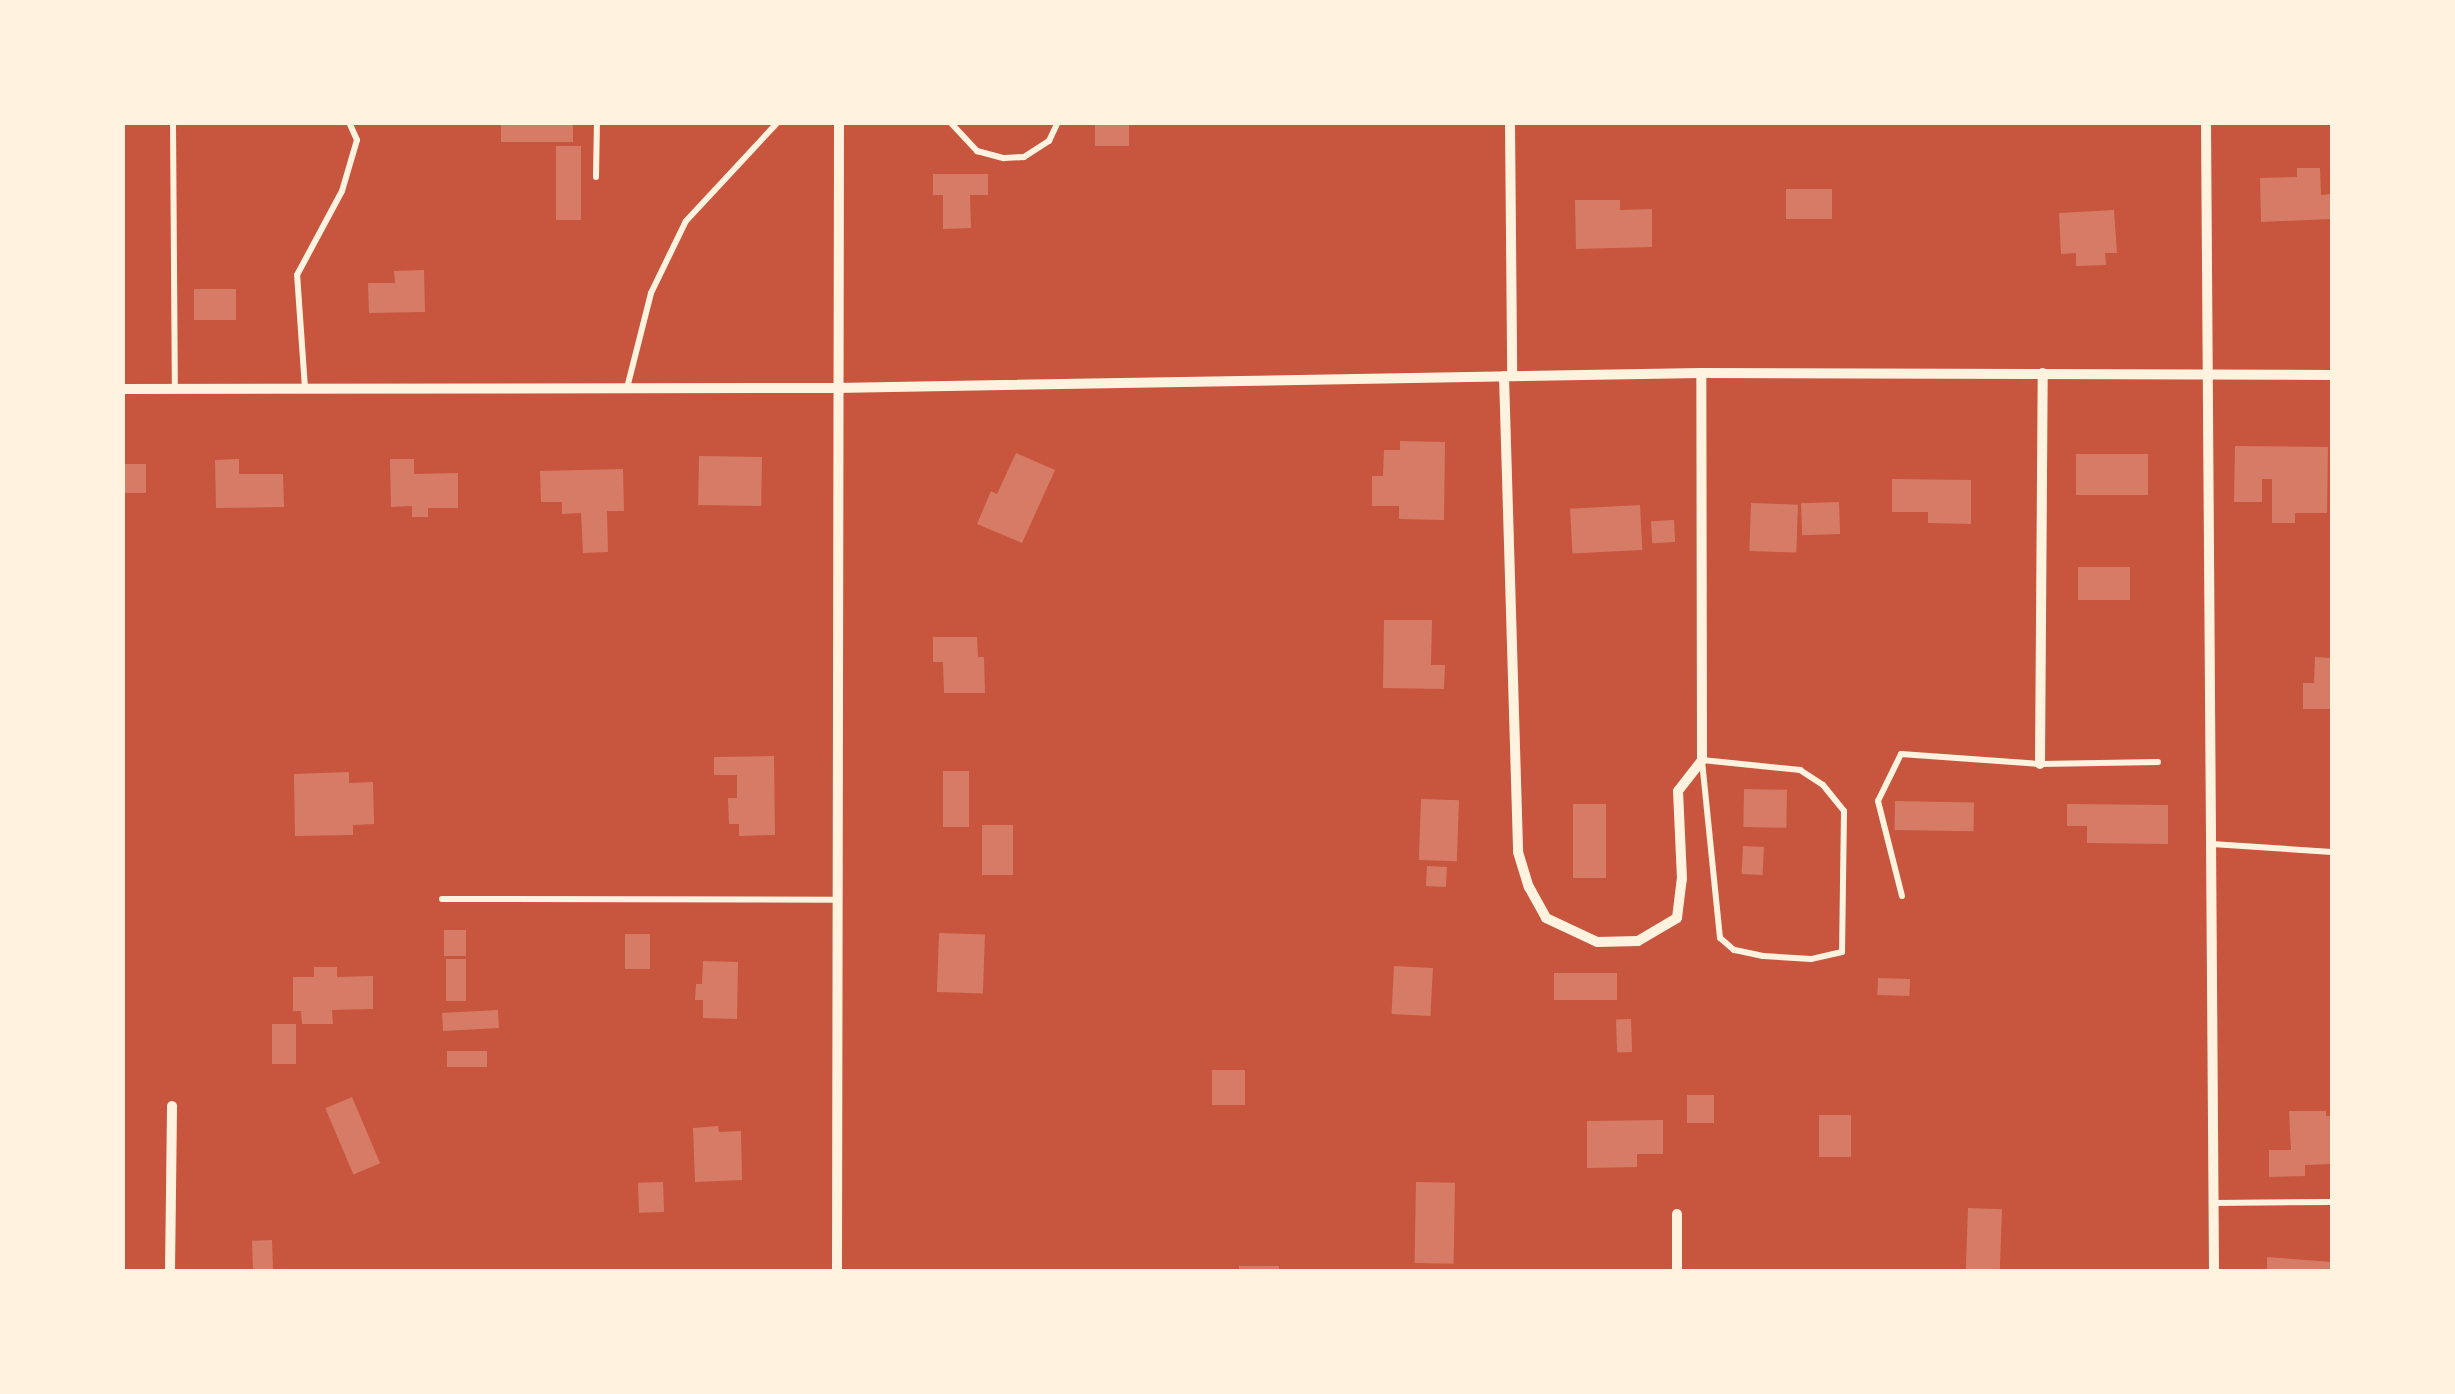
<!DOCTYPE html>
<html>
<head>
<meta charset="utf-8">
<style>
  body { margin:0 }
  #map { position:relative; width:2455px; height:1394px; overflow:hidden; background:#c8553d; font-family:"Fira Sans",sans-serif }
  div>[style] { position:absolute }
  .building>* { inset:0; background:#d67c66; transform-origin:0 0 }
  .service>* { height:6px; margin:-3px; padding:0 3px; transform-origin:3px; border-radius:3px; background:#fff3e0 }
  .minor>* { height:10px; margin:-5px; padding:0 5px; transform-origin:5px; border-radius:5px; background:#fff3e0 }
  span { translate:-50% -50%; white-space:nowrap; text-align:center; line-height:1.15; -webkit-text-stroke:10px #fff3e0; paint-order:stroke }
  .frame { position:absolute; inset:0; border:125px solid #fff3e0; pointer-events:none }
</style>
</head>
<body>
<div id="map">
  <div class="building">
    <i style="left:501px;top:122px;width:72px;height:20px"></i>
    <i style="left:1095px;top:122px;width:34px;height:24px"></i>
    <i style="left:556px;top:146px;width:25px;height:74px"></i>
    <i style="clip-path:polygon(2297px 168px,2320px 168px,2321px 195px,2331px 194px,2331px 219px,2261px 222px,2260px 178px,2297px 177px)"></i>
    <i style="clip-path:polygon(933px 174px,988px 174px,988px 195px,970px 195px,971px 228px,943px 229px,943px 195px,933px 195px)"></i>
    <i style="left:1786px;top:189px;width:46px;height:30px"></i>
    <i style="clip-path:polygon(1575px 200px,1620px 200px,1620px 210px,1652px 209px,1652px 247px,1576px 249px)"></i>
    <i style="clip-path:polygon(2114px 210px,2117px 253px,2105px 253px,2106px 265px,2076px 266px,2076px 253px,2061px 254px,2059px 213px)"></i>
    <i style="clip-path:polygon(424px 270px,425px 312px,369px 313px,368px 283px,395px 283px,394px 271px)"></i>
    <i style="left:236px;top:289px;width:31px;height:42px;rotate:90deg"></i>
    <i style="clip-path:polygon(1400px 441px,1445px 442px,1444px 520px,1399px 519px,1399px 506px,1372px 506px,1372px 476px,1383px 476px,1384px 450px,1400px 450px)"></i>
    <i style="clip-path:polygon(2235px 446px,2328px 447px,2327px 513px,2295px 513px,2295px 523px,2272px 523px,2272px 479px,2262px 479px,2262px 502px,2234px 502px)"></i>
    <i style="clip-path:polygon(1016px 453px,1055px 470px,1022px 543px,977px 524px,991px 491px,997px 494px)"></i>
    <i style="left:2148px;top:454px;width:41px;height:72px;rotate:90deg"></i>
    <i style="left:699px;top:456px;width:63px;height:49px;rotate:1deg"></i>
    <i style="clip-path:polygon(239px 459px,239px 474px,283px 474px,284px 507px,216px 508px,215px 460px)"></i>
    <i style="clip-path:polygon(390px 459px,414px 459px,414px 474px,458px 473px,458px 508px,428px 508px,428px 517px,412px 517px,412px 506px,391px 507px)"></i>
    <i style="left:122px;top:464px;width:24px;height:29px"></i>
    <i style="clip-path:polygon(623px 469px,624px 511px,607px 511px,608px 552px,583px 553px,581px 513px,562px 514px,562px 502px,541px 502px,540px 471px)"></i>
    <i style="clip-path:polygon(1892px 479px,1971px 480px,1971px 524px,1928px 523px,1928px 512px,1892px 512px)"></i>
    <i style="left:1839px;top:502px;width:32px;height:38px;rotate:88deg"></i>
    <i style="left:1751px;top:503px;width:47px;height:48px;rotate:2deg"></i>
    <i style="left:1640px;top:505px;width:45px;height:70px;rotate:87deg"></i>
    <i style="left:1674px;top:520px;width:22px;height:23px;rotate:87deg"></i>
    <i style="left:2078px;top:567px;width:52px;height:33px"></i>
    <i style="clip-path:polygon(1384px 620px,1432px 620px,1431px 665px,1445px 665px,1444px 689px,1383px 688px)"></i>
    <i style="clip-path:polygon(933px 637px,977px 637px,978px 657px,984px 657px,985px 693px,944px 693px,943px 662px,933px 662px)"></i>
    <i style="clip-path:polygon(2315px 657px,2332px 658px,2332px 709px,2303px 709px,2303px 683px,2314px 683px)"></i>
    <i style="clip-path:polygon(774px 756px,775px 835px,739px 836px,739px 824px,729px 824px,728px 798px,737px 798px,737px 775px,714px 775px,714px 757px)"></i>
    <i style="left:943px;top:771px;width:26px;height:56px"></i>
    <i style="clip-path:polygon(349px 772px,349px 783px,373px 782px,374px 824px,353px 825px,353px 835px,295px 836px,294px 774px)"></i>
    <i style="left:1744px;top:789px;width:43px;height:38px;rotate:1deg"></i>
    <i style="left:1421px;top:799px;width:38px;height:61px;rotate:2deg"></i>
    <i style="left:1895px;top:801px;width:79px;height:29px;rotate:1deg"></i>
    <i style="left:1573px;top:804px;width:33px;height:74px"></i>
    <i style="clip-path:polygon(2067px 804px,2168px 805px,2168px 844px,2087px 843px,2087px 826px,2067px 826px)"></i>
    <i style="left:982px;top:825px;width:31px;height:50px"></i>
    <i style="left:1743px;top:846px;width:21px;height:28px;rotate:3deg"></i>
    <i style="left:1427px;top:866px;width:20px;height:20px;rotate:3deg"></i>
    <i style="left:444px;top:930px;width:22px;height:26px"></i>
    <i style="left:939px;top:933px;width:46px;height:59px;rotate:2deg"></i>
    <i style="left:625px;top:934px;width:25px;height:35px"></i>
    <i style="left:446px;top:959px;width:20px;height:42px"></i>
    <i style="clip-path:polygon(703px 961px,738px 962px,737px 1019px,703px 1018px,703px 1000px,695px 1000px,696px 984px,702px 984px)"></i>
    <i style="left:1394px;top:966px;width:39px;height:48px;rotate:3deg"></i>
    <i style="clip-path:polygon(314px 967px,337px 967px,337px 977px,373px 976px,373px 1009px,332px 1010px,333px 1024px,302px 1024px,301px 1011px,293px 1011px,293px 977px,314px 977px)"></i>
    <i style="left:1617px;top:973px;width:27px;height:63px;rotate:90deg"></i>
    <i style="left:1878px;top:978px;width:32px;height:17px;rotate:2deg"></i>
    <i style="left:498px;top:1010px;width:18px;height:56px;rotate:87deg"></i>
    <i style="left:1631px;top:1019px;width:33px;height:15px;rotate:88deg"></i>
    <i style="left:272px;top:1024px;width:24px;height:40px"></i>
    <i style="left:447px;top:1051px;width:40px;height:16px"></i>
    <i style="left:1212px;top:1070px;width:33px;height:35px"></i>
    <i style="left:1687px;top:1095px;width:27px;height:28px"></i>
    <i style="left:352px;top:1097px;width:72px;height:29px;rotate:67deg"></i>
    <i style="clip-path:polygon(2289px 1111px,2326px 1111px,2326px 1116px,2332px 1116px,2332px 1164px,2305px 1165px,2305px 1176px,2269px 1177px,2269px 1150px,2291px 1150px)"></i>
    <i style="left:1819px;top:1115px;width:32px;height:42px"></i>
    <i style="clip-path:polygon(1663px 1120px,1663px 1154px,1637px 1154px,1637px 1167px,1587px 1168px,1587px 1121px)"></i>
    <i style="clip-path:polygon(718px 1126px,719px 1132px,741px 1131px,742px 1180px,695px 1182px,693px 1128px)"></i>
    <i style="left:663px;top:1182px;width:30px;height:25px;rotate:88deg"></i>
    <i style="left:1416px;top:1182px;width:39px;height:81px;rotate:1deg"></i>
    <i style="left:1968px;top:1208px;width:34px;height:64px;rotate:2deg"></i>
    <i style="left:272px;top:1240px;width:30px;height:20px;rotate:88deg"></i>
    <i style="clip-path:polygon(2267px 1257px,2332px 1262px,2332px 1272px,2267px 1272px)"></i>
    <i style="left:1239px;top:1266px;width:40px;height:6px"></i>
  </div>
  <div class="service">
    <i style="left:173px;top:122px;width:267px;rotate:89.6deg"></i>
    <i style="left:950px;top:122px;width:40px;rotate:47deg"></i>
    <i style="left:977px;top:151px;width:28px;rotate:15deg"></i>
    <i style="left:1004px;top:158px;width:20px;rotate:-3deg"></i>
    <i style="left:1024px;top:157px;width:30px;rotate:-33deg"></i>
    <i style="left:1049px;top:141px;width:21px;rotate:-65deg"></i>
    <i style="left:596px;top:177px;width:55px;rotate:-89deg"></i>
    <i style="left:305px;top:388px;width:113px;rotate:-94deg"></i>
    <i style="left:297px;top:275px;width:95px;rotate:-61.8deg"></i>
    <i style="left:342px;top:191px;width:53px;rotate:-73.6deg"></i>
    <i style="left:357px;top:140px;width:20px;rotate:-114deg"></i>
    <i style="left:627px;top:388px;width:98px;rotate:-75.8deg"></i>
    <i style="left:651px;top:293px;width:80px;rotate:-64.1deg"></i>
    <i style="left:686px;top:221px;width:135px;rotate:-47.1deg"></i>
    <i style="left:1702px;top:760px;width:99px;rotate:5.8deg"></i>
    <i style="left:1800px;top:770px;width:27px;rotate:33deg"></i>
    <i style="left:1823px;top:785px;width:33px;rotate:51deg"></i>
    <i style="left:1844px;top:811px;width:141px;rotate:90.8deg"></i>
    <i style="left:1842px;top:952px;width:32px;rotate:167deg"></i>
    <i style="left:1811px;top:959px;width:48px;rotate:-176.4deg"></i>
    <i style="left:1763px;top:956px;width:30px;rotate:-168deg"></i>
    <i style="left:1734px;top:950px;width:18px;rotate:-139deg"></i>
    <i style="left:1720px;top:938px;width:179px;rotate:-95.8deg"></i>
    <i style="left:2212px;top:844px;width:120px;rotate:3.8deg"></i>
    <i style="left:1902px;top:896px;width:98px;rotate:-104.2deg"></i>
    <i style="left:1878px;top:801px;width:52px;rotate:-63.9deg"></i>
    <i style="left:1901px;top:754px;width:139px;rotate:4.1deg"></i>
    <i style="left:2040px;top:764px;width:118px;rotate:-1deg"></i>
    <i style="left:442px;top:899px;width:394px;rotate:0.1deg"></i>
    <i style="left:2214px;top:1203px;width:118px;rotate:-0.5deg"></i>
  </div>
  <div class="minor">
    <i style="left:1510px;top:122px;width:254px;rotate:89.5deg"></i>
    <i style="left:2206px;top:122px;width:1150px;rotate:89.6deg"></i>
    <i style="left:1504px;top:376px;width:476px;rotate:88.3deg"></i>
    <i style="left:1518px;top:852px;width:37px;rotate:73deg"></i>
    <i style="left:1529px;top:887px;width:35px;rotate:61deg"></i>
    <i style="left:1546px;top:918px;width:56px;rotate:25.2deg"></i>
    <i style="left:1597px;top:942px;width:41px;rotate:-1.4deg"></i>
    <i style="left:1638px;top:941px;width:45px;rotate:-30.5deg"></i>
    <i style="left:1677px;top:918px;width:39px;rotate:-83deg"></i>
    <i style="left:1682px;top:879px;width:88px;rotate:-92.6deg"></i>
    <i style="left:1678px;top:791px;width:39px;rotate:-52deg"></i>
    <i style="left:1702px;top:760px;width:387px;rotate:-90.1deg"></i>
    <i style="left:122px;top:389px;width:713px;rotate:-0.08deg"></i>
    <i style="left:835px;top:388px;width:866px;rotate:-0.99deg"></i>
    <i style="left:1701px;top:373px;width:631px;rotate:0.18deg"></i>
    <i style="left:2040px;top:764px;width:391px;rotate:-89.6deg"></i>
    <i style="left:1677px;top:1214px;width:58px;rotate:90deg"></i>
    <i style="left:170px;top:1272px;width:166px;rotate:-89.3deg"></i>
    <i style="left:837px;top:1272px;width:1150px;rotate:-89.9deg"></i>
  </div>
  <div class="frame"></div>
</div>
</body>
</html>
